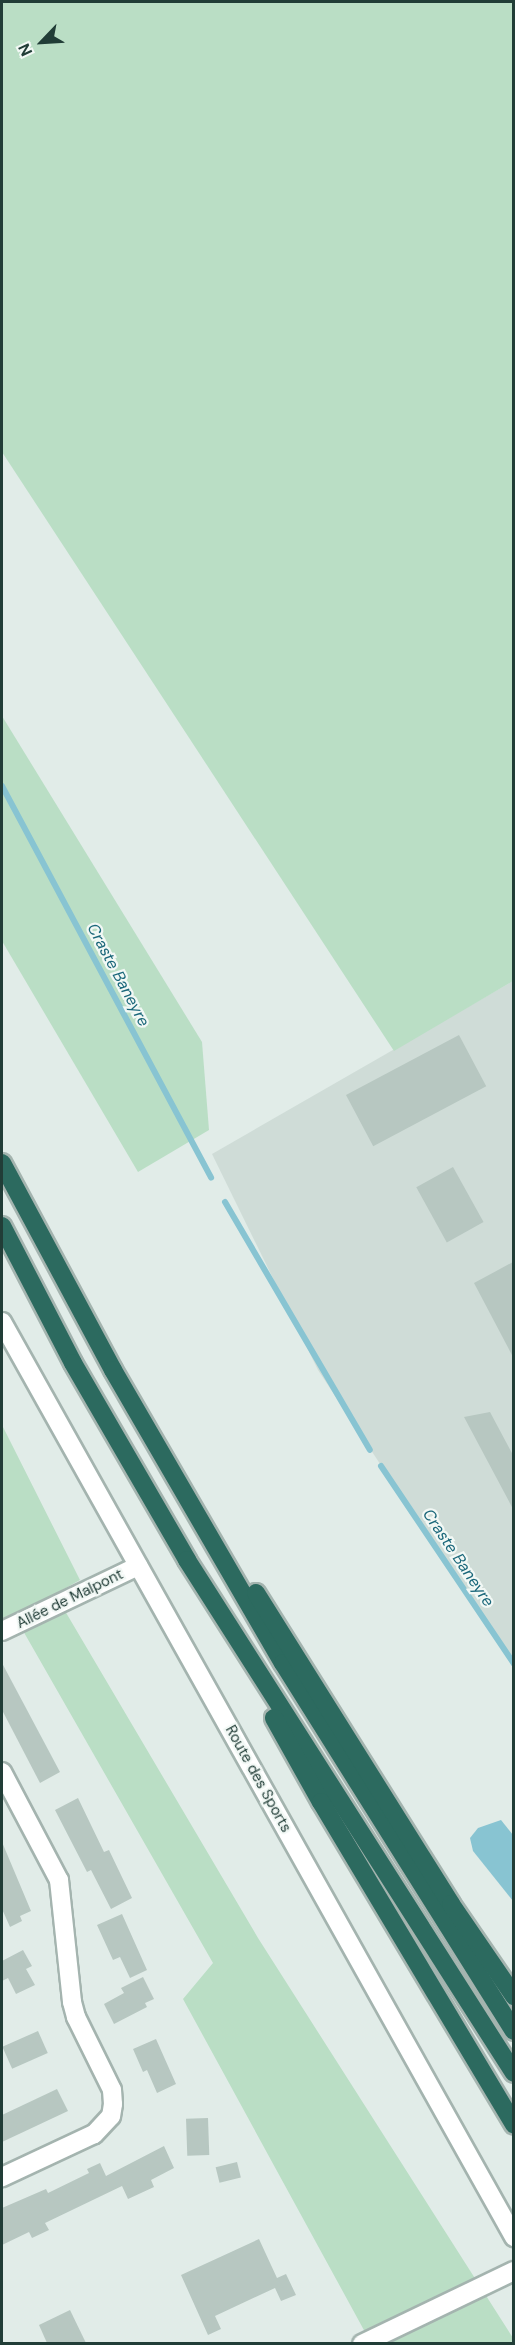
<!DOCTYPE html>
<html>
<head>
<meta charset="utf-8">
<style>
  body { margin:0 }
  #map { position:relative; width:515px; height:2345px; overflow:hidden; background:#e1ece8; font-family:"DM Sans",sans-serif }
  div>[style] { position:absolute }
  .built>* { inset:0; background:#cfdcd7 }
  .green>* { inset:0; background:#badec5 }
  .water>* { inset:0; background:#88c4d2 }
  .stream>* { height:6px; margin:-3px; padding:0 3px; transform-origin:3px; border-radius:3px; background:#88c4d2 }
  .building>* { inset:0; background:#b7c7c1; transform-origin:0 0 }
  .roads { filter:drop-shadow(2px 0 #a4b4af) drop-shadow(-2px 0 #a4b4af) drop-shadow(0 2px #a4b4af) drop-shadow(0 -2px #a4b4af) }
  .minor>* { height:18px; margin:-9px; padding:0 9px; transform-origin:9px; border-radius:9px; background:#fff }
  .highway>* { height:18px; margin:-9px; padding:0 9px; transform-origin:9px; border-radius:9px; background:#2c6a5f }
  span { translate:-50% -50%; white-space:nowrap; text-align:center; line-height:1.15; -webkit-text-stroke:4.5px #f2f8f5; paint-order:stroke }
  .street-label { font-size:15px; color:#213d37 }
  .water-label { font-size:16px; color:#1a677a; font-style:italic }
  .frame { position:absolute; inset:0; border:3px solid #213d37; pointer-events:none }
  .north { position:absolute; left:12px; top:12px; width:60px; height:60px; -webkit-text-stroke:4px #f2f8f5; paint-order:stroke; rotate:245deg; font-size:16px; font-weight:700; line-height:24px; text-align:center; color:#213d37 }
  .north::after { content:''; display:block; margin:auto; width:21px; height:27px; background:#213d37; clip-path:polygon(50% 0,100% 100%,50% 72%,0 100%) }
</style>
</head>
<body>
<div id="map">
  <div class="built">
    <i style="clip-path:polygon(513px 981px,513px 1665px,318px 1370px,212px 1154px)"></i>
  </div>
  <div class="green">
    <i style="clip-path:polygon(2px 2px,513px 2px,513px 981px,394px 1051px,2px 452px)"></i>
    <i style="clip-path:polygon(2px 716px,202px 1042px,209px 1130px,138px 1172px,2px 941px)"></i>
    <i style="clip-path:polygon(2px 1425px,80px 1580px,55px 1594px,258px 1938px,513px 2338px,513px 2343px,371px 2343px,183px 1999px,213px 1963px,14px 1615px,2px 1621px)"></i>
  </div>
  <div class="water">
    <i style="clip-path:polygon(501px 1820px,513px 1835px,513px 1901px,473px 1851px,470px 1838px,478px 1828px)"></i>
  </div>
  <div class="stream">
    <i style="left:2px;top:786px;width:444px;rotate:61.9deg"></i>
    <i style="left:225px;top:1202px;width:287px;rotate:59.7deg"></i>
    <i style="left:381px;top:1466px;width:239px;rotate:56.1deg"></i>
  </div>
  <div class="building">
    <i style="left:459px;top:1035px;width:58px;height:128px;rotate:62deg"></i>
    <i style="left:453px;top:1167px;width:63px;height:42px;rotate:61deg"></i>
    <i style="clip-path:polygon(513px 1262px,513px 1357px,474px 1283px)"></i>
    <i style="clip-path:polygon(490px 1412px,513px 1455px,513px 1509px,464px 1417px)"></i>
    <i style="clip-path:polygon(2px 1663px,60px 1772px,40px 1783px,2px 1710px)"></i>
    <i style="clip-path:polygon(78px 1798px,104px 1852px,109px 1850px,132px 1898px,111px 1909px,91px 1870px,87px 1872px,55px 1810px)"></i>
    <i style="clip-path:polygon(2px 1842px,31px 1911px,20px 1916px,22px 1921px,10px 1927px,2px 1909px)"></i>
    <i style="clip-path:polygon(122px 1914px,147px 1970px,130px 1978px,120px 1957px,113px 1960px,97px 1925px)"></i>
    <i style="clip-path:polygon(23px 1950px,32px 1966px,26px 1969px,35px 1985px,16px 1994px,8px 1978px,2px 1981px,2px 1961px)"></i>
    <i style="clip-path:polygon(143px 1977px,154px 1999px,145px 2003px,147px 2007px,114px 2024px,104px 2004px,124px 1993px,121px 1988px)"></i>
    <i style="left:38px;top:2031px;width:24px;height:39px;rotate:66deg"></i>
    <i style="clip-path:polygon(156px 2039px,176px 2084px,157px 2093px,147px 2070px,143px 2072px,133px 2049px)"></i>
    <i style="clip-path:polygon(57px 2089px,68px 2111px,2px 2142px,2px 2115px)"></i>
    <i style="left:208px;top:2118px;width:37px;height:22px;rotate:88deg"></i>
    <i style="clip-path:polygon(164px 2146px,174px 2168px,151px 2180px,154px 2187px,128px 2199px,122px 2186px,45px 2223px,49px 2230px,32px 2238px,29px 2232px,2px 2245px,2px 2208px,46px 2189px,48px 2193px,89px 2173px,87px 2169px,100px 2163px,106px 2176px)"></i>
    <i style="left:237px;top:2162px;width:16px;height:22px;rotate:76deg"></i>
    <i style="clip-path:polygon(259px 2239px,277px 2278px,286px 2274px,296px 2295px,281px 2301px,275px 2288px,215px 2316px,221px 2329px,208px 2335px,181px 2275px)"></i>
    <i style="clip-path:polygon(70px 2310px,86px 2343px,47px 2343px,39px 2325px)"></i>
  </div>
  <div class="roads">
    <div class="minor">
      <i style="left:2px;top:1322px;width:1049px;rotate:60.77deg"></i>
      <i style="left:2px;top:1631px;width:151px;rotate:-25.5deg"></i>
      <i style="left:2px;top:1772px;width:122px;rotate:62.2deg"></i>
      <i style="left:59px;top:1880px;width:123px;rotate:83.9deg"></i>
      <i style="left:72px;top:2002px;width:16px;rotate:75deg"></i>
      <i style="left:76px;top:2017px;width:81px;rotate:63.7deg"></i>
      <i style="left:112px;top:2090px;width:14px;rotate:86deg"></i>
      <i style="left:113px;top:2104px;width:12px;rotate:99deg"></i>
      <i style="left:111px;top:2116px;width:25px;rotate:133deg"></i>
      <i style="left:94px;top:2134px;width:102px;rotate:154.9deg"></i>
      <i style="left:362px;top:2344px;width:169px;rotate:-25.7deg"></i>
    </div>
    <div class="highway">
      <i style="left:2px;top:1163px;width:235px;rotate:61.8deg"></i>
      <i style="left:113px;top:1370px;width:339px;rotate:59.9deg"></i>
      <i style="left:283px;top:1663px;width:434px;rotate:57.9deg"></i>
      <i style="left:2px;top:1226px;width:154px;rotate:62.6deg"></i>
      <i style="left:73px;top:1363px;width:228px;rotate:59.9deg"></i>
      <i style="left:187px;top:1560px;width:608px;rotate:57.49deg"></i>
      <i style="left:256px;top:1593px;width:367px;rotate:57.9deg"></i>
      <i style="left:451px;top:1904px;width:112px;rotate:55.6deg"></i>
      <i style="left:274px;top:1718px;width:96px;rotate:60.8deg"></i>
      <i style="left:321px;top:1802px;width:376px;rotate:59.1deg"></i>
    </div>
  </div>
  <div class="street-label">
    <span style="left:70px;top:1599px;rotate:-26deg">Allée de Malpont</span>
    <span style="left:258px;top:1779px;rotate:61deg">Route des Sports</span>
  </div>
  <div class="water-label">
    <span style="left:118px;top:975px;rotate:62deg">Craste Baneyre</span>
    <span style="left:458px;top:1558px;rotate:56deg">Craste Baneyre</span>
  </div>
  <div class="frame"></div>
  <div class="north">N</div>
</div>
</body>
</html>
